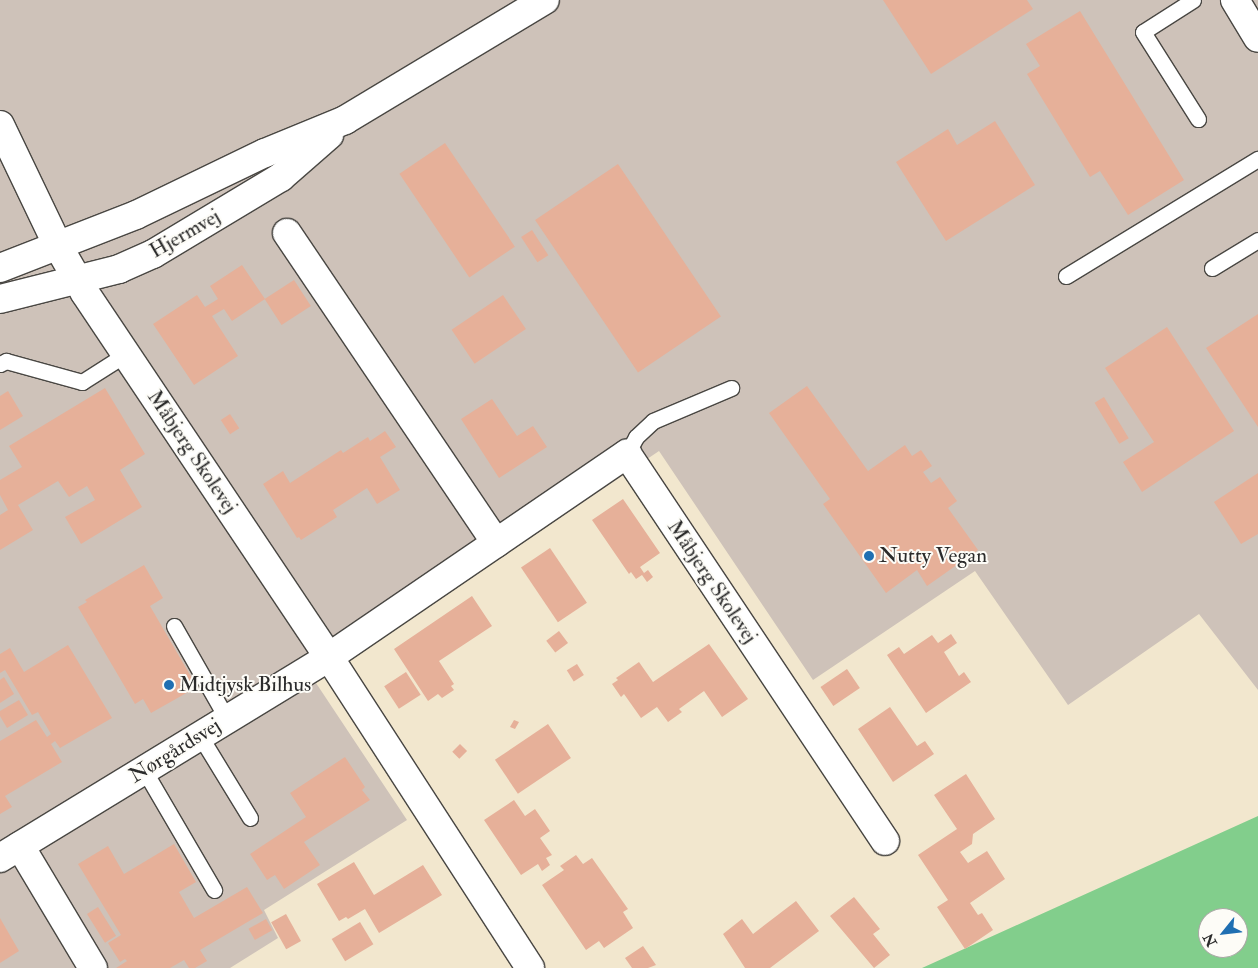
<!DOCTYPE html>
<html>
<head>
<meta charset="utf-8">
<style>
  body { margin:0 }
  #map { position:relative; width:1258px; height:968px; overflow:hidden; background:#f2e7ce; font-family:"IM FELL Double Pica",serif }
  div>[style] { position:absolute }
  .industrial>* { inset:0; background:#cec2b9 }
  .green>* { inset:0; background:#82ce8c }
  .building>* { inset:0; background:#e6b099; transform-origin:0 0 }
  .roads { filter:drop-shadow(1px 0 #494743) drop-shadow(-1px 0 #494743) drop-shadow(0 1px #494743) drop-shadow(0 -1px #494743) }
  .service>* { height:15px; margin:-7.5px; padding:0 7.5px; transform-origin:7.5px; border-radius:7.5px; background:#fff }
  .minor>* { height:28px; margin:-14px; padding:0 14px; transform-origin:14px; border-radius:14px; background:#fff }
  .tertiary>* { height:28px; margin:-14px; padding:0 14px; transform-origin:14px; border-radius:14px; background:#fff }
  .dots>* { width:14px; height:14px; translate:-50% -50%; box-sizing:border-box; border:2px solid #fdfcf7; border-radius:50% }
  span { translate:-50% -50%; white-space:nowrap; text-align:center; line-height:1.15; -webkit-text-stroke:4px #fdfcf7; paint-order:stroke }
  .street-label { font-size:21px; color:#2b2b2b }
  .poi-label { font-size:21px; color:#2b2b2b }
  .left { translate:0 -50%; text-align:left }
  .north { position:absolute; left:1198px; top:908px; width:50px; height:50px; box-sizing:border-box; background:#fdfcf7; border:1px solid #a9a8a5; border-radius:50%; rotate:241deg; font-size:14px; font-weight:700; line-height:20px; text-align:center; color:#2b2b2b }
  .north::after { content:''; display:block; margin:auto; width:18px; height:22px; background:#1f6fb2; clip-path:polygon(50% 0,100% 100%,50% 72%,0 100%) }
</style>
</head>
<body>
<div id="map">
  <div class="industrial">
    <i style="clip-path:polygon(0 0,1258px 0,1258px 690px,1199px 614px,1068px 705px,975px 571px,813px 680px,659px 451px,316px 683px,407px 820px,264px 910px,278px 938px,230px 968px,0 968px)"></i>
  </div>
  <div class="green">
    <i style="clip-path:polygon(evenodd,1258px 816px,1258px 968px,922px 968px,1258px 816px,1208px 918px,1238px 918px,1238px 948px,1208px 948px,1208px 918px)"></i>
  </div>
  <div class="building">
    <i style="clip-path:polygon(883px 0,1027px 0,1033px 9px,931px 74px)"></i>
    <i style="clip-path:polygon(1080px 11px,1184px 180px,1128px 215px,1100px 171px,1090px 177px,1027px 74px,1040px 66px,1026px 44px)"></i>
    <i style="clip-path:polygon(995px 121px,1035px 185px,946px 241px,896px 162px,948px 129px,957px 145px)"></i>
    <i style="left:445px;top:143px;width:125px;height:55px;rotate:56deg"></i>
    <i style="left:618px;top:164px;width:184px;height:100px;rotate:56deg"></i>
    <i style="left:532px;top:230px;width:30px;height:13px;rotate:57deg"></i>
    <i style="clip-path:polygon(242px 265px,265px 299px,232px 321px,224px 309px,212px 316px,238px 356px,194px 385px,153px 324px,197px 295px,205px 307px,218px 299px,210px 286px)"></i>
    <i style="left:294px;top:280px;width:31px;height:35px;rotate:57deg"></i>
    <i style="left:503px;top:295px;width:41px;height:62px;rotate:56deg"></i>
    <i style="clip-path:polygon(1258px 314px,1258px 427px,1206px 348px)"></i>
    <i style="clip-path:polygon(1167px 327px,1234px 431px,1142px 492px,1123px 462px,1154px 442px,1105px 368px)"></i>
    <i style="clip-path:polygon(807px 386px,868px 471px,905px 445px,912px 456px,921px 450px,932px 466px,923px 472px,931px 483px,940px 477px,957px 501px,948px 508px,978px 550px,927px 586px,917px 570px,886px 593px,823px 504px,830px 499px,769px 413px)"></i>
    <i style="clip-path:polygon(105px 388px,145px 454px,120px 470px,142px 507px,81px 544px,65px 517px,95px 500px,87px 486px,69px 497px,58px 481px,18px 505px,33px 530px,0 550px,0 515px,8px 510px,0 495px,0 480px,22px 467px,9px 446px)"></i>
    <i style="clip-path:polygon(8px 391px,23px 416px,0 430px,0 396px)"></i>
    <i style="left:1104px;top:397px;width:48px;height:11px;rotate:59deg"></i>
    <i style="clip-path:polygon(492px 399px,517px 436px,533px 426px,547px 447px,499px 478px,461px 419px)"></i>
    <i style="left:230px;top:414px;width:17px;height:11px;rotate:57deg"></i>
    <i style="clip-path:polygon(385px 431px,396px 447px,380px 457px,400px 490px,377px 504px,367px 488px,333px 510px,337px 517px,301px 540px,299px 537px,297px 538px,263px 484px,283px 471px,290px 483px,341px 450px,343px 453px,368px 437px,370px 441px)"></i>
    <i style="clip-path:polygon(1258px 473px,1258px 534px,1241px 544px,1214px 502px)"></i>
    <i style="clip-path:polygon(623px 499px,660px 553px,640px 567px,644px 573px,648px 570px,653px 577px,647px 582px,642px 575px,636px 579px,631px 572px,629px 574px,592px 520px)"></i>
    <i style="left:550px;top:548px;width:66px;height:35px;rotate:56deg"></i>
    <i style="clip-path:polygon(144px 565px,163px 598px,150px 606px,197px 687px,151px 713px,143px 699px,135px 704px,78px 607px,87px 602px,85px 600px)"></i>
    <i style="clip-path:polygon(472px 596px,492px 626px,439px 661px,454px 684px,451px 686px,454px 690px,442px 698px,438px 694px,428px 701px,394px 649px)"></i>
    <i style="left:559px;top:631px;width:15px;height:16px;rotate:53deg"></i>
    <i style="clip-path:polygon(951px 634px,957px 643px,944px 652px,959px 676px,964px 672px,971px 682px,926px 713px,887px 655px,899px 647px,904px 654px,932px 635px,938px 643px)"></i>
    <i style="clip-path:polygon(709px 644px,748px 699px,722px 717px,704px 691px,679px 709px,682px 712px,668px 722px,657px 707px,641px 718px,624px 694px,621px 697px,612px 684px,618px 680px,616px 678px,639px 662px,653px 682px)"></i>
    <i style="clip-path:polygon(68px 645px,112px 718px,60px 748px,55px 741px,51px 744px,62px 762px,5px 796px,12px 807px,0 814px,0 741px,36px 720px,47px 737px,51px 734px,38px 712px,32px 715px,5px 670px,0 673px,0 654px,10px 648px,24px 672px)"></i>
    <i style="left:577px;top:664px;width:13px;height:12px;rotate:58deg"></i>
    <i style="left:847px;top:669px;width:23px;height:32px;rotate:56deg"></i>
    <i style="left:406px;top:672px;width:27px;height:26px;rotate:57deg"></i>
    <i style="clip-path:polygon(4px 677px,14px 694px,0 703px,0 680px)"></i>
    <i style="clip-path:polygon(19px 700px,28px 715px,7px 728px,0 716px,0 711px)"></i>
    <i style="clip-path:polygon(890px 707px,917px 746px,925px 741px,934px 754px,893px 782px,858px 729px)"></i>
    <i style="clip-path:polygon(514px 720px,519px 722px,515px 729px,510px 727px)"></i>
    <i style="left:548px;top:724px;width:41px;height:64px;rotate:56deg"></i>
    <i style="left:460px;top:744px;width:10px;height:11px;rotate:45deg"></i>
    <i style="clip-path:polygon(345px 757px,365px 787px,362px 790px,370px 800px,304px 842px,320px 865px,284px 889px,275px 875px,267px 880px,250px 854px,306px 817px,290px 793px)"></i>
    <i style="clip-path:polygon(966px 774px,995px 819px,973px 834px,972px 844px,960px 852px,968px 863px,987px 851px,1005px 879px,970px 903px,978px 915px,982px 913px,993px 930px,965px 949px,937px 907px,948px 900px,918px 855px,957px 829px,934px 795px)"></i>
    <i style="clip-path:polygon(514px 800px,525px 816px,535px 809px,550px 831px,540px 838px,552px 855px,546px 858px,550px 865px,542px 871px,538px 864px,521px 875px,484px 820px)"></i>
    <i style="clip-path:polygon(174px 844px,196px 882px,179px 892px,194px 918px,247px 887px,263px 913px,200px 950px,207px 961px,195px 968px,189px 968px,184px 960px,170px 968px,116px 968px,127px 961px,125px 959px,120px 962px,108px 943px,121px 935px,78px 864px,108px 846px,124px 874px)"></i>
    <i style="clip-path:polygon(576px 855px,583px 864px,592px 858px,628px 909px,623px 912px,633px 928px,604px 948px,599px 941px,586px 950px,542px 885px,564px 870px,560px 866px)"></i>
    <i style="clip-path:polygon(354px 862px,374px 895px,423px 865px,442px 895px,379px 933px,365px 909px,348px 919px,346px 917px,339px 921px,317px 884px)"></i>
    <i style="clip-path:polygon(854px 897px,880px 929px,873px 934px,890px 955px,874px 968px,830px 916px)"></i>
    <i style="clip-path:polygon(796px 901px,819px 931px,770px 968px,745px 968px,723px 934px,742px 919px,753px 934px)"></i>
    <i style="left:98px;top:907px;width:34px;height:13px;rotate:58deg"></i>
    <i style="left:286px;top:914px;width:31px;height:17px;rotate:61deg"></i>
    <i style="clip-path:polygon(0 918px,19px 951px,0 963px)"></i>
    <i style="left:266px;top:919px;width:13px;height:20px;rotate:61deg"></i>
    <i style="left:360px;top:922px;width:26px;height:33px;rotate:59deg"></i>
    <i style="clip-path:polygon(643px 946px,656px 965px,648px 968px,632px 968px,625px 958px)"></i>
  </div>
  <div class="roads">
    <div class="service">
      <i style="left:1193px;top:0;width:59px;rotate:147.4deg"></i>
      <i style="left:1143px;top:32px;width:103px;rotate:57.7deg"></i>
      <i style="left:1212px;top:268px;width:54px;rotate:-31.3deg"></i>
      <i style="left:1066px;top:276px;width:225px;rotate:-31.4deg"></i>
      <i style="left:0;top:364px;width:7px;rotate:-27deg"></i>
      <i style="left:6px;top:361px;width:79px;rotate:15.4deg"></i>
      <i style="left:82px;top:382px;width:52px;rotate:-32.5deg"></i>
      <i style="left:627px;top:454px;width:19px;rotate:-62deg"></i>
      <i style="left:636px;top:437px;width:23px;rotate:-43deg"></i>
      <i style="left:653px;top:421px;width:85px;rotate:-22.9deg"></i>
      <i style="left:174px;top:626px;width:107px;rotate:60.3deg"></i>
      <i style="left:200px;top:736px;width:96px;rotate:58.6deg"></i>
      <i style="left:144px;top:770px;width:139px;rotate:59.7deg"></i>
    </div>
    <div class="minor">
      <i style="left:1235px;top:0;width:44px;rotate:58.8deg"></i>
      <i style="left:287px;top:233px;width:374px;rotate:56deg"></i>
      <i style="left:58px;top:246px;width:54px;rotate:60.1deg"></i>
      <i style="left:85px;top:293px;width:438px;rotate:56.2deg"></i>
      <i style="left:329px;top:657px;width:370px;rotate:57.1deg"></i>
      <i style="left:20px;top:846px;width:142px;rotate:59.1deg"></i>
      <i style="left:0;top:858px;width:386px;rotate:-31.4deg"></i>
      <i style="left:329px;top:657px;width:361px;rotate:-34.3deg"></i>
      <i style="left:627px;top:454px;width:465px;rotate:56.3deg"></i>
    </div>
    <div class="tertiary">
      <i style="left:0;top:125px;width:134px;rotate:64.4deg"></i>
      <i style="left:0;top:268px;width:146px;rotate:-21.3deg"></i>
      <i style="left:136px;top:215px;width:143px;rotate:-25.7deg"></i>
      <i style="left:265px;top:153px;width:87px;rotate:-22.4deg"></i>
      <i style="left:345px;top:120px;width:233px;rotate:-31deg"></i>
      <i style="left:0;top:299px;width:123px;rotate:-14.1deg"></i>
      <i style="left:119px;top:269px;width:37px;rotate:-24deg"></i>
      <i style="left:153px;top:254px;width:149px;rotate:-31deg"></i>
      <i style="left:281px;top:177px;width:64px;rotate:-41.2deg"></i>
    </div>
  </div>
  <div class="dots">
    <i style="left:869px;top:556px;background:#1f6fb2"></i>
    <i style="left:169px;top:685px;background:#1f6fb2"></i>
  </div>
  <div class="street-label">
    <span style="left:185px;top:234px;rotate:-30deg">Hjermvej</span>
    <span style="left:192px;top:452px;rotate:56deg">Måbjerg Skolevej</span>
    <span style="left:712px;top:582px;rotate:56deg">Måbjerg Skolevej</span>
    <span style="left:175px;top:751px;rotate:-32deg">Nørgårdsvej</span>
  </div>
  <div class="poi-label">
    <span class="left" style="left:879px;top:556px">Nutty Vegan</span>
    <span class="left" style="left:179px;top:685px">Midtjysk Bilhus</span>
  </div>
  <div class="north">N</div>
</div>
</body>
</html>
